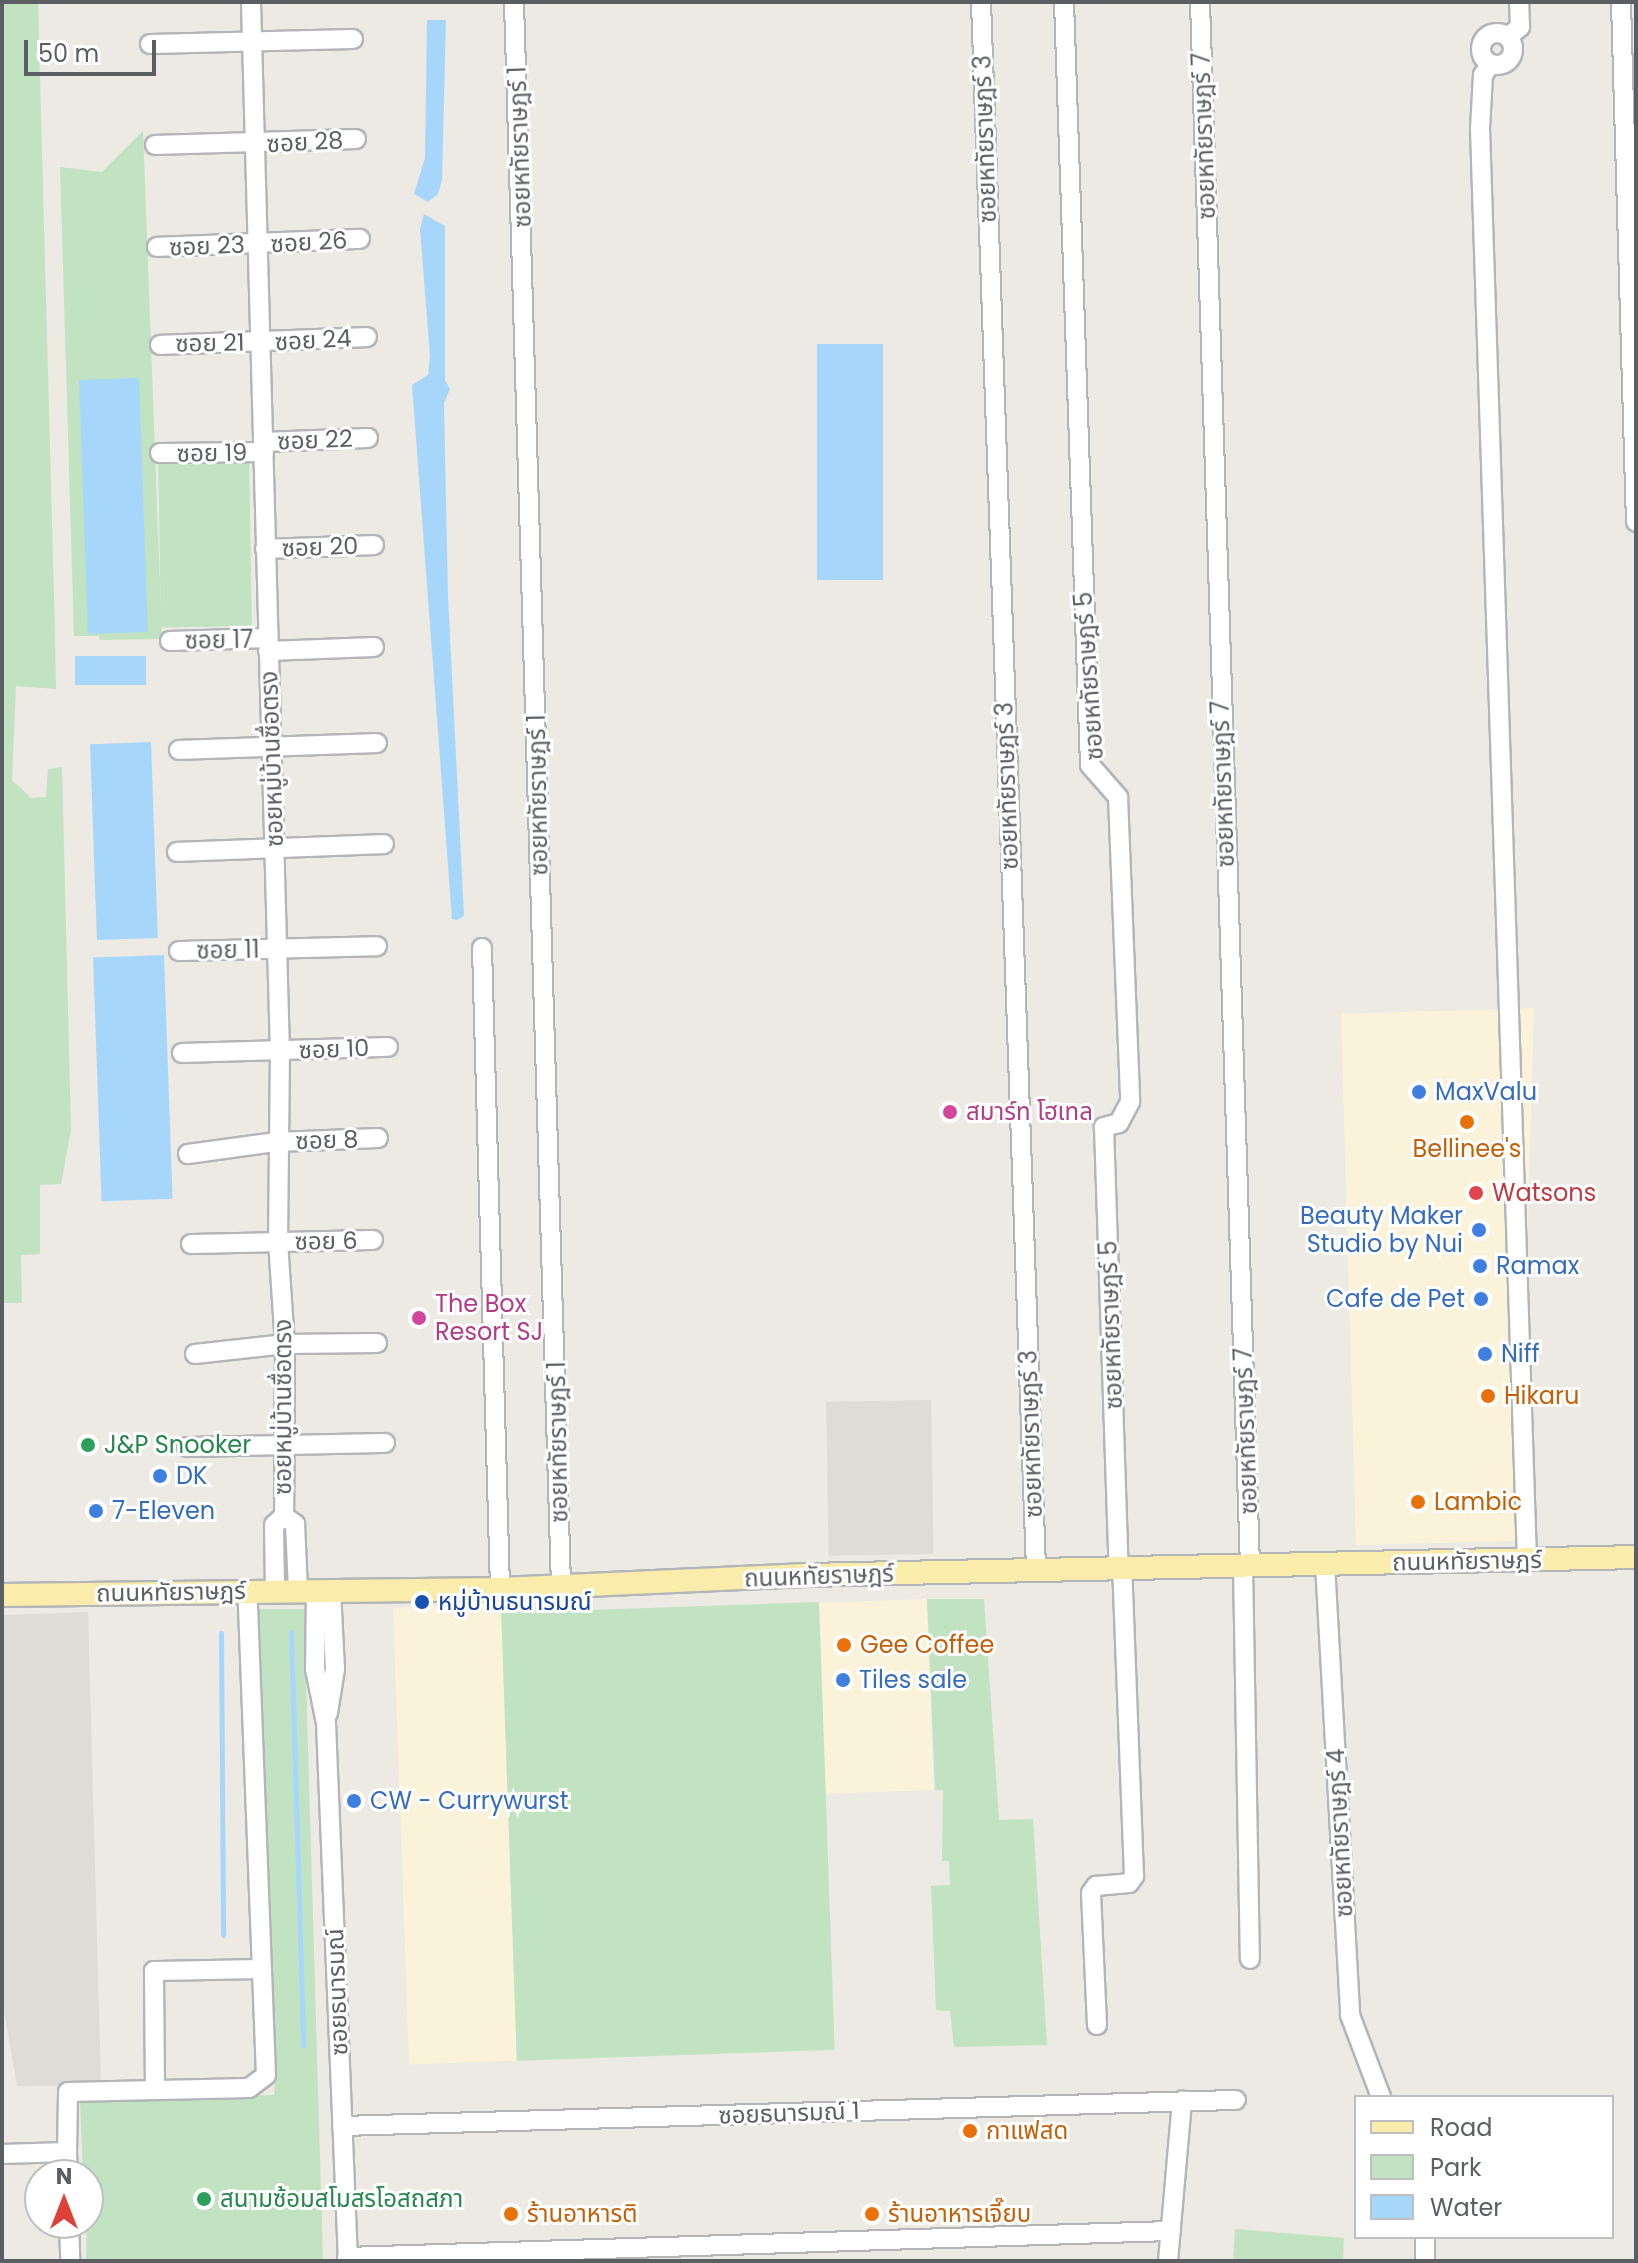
<!DOCTYPE html>
<html>
<head>
<meta charset="utf-8">
<style>
  body { margin:0 }
  #map { position:relative; width:1638px; height:2263px; overflow:hidden; background:#edeae3; font-family:Poppins,"Noto Sans Thai",sans-serif }
  div>[style] { position:absolute }
  .commercial>* { inset:0; background:#fbf3d9; transform-origin:0 0 }
  .industrial>* { inset:0; background:#dedcd7; transform-origin:0 0 }
  .green>* { inset:0; background:#c1e3c1; transform-origin:0 0 }
  .water>* { inset:0; background:#a6d7fa; transform-origin:0 0 }
  .stream>* { height:5px; margin:-2.5px; padding:0 2.5px; transform-origin:2.5px; border-radius:2.5px; background:#a6d7fa }
  .roads { filter:drop-shadow(2px 0 #b3b5b9) drop-shadow(-2px 0 #b3b5b9) drop-shadow(0 2px #b3b5b9) drop-shadow(0 -2px #b3b5b9) }
  .minor>* { height:18px; margin:-9px; padding:0 9px; transform-origin:9px; border-radius:9px; background:#fff }
  .minor>.ring { margin:-9px; padding:0; box-sizing:content-box; background:none; border:18px solid #fff; border-radius:50% }
  .major>* { height:22px; margin:-11px; padding:0 11px; transform-origin:11px; border-radius:11px; background:#faecab }
  .dots>* { width:22px; height:22px; translate:-50% -50%; box-sizing:border-box; border:4px solid #fff; border-radius:50% }
  span { translate:-50% -50%; white-space:nowrap; text-align:center; line-height:1.15; -webkit-text-stroke:6px #fff; paint-order:stroke }
  .street-label { font-size:24px; color:#5b5f63 }
  .shop-label { font-size:24px; color:#366cbe }
  .left { translate:0 -50%; text-align:left }
  .right { translate:-100% -50%; text-align:right }
  .hotel-label { font-size:24px; color:#b23c85 }
  .food-label { font-size:24px; color:#c56008 }
  .health-label { font-size:24px; color:#be3a42 }
  .leisure-label { font-size:24px; color:#27864d }
  .transit-label { font-size:24px; color:#164399 }
  .frame { position:absolute; inset:0; border:4px solid #5b5f63; pointer-events:none }
  .legend { position:absolute; left:1354px; top:2095px; width:260px; height:144px; box-sizing:border-box; background:#fff; border:2px solid #bdbfc1; margin:0; padding:10px 14px; list-style:none; font-size:24px; color:#5b5f63 }
  .legend li { display:flex; align-items:center; gap:16px; height:40px }
  .legend b { width:40px; border:2px solid #bdbfc1 }
  .north { position:absolute; left:24px; top:2159px; width:80px; height:80px; box-sizing:border-box; background:#fff; border:2px solid #bdbfc1; border-radius:50%; rotate:0deg; font-size:22px; font-weight:700; line-height:32px; text-align:center; color:#5b5f63 }
  .north::after { content:''; display:block; margin:auto; width:28px; height:36px; background:#de4137; clip-path:polygon(50% 0,100% 100%,50% 72%,0 100%) }
  .scale { position:absolute; left:24px; top:40px; width:132px; height:36px; box-sizing:border-box; border:4px solid #5b5f63; border-top:0; padding-left:10px; font-size:24px; line-height:28px; white-space:nowrap; color:#5b5f63; -webkit-text-stroke:6px #fff; paint-order:stroke }
</style>
</head>
<body>
<div id="map">
  <div class="commercial">
    <i style="clip-path:polygon(1534px 1008px,1519px 1541px,1356px 1545px,1341px 1014px)"></i>
    <i style="left:927px;top:1599px;width:191px;height:108px;rotate:88deg"></i>
    <i style="left:501px;top:1604px;width:457px;height:108px;rotate:88deg"></i>
  </div>
  <div class="industrial">
    <i style="left:931px;top:1400px;width:154px;height:105px;rotate:89deg"></i>
    <i style="clip-path:polygon(88px 1612px,101px 2085px,17px 2086px,2px 1999px,2px 1615px)"></i>
  </div>
  <div class="green">
    <i style="clip-path:polygon(2px 2px,38px 2px,55px 633px,56px 689px,16px 686px,12px 780px,31px 798px,46px 797px,48px 769px,62px 767px,71px 1130px,61px 1184px,40px 1185px,40px 1254px,21px 1255px,22px 1303px,2px 1303px)"></i>
    <i style="clip-path:polygon(143px 131px,162px 639px,100px 640px,99px 636px,74px 636px,60px 167px,102px 172px)"></i>
    <i style="left:249px;top:454px;width:172px;height:91px;rotate:89deg"></i>
    <i style="clip-path:polygon(927px 1599px,984px 1599px,999px 1820px,1033px 1819px,1047px 2045px,954px 2047px,950px 2011px,936px 2010px,931px 1886px,950px 1885px,949px 1861px,942px 1861px,943px 1790px,935px 1790px)"></i>
    <i style="left:819px;top:1602px;width:448px;height:318px;rotate:88deg"></i>
    <i style="clip-path:polygon(254px 1609px,304px 1609px,323px 2261px,86px 2261px,88px 2175px,83px 2175px,80px 2101px,274px 2095px,276px 2076px,262px 1969px)"></i>
    <i style="clip-path:polygon(1235px 2229px,1344px 2238px,1343px 2261px,1233px 2261px)"></i>
  </div>
  <div class="water">
    <i style="clip-path:polygon(427px 20px,446px 20px,442px 180px,438px 194px,428px 202px,414px 194px,425px 158px)"></i>
    <i style="clip-path:polygon(424px 214px,445px 226px,445px 380px,450px 389px,444px 403px,448px 596px,464px 916px,457px 920px,452px 919px,412px 385px,428px 375px,430px 356px,420px 229px)"></i>
    <i style="left:817px;top:344px;width:66px;height:236px"></i>
    <i style="left:139px;top:378px;width:254px;height:60px;rotate:88deg"></i>
    <i style="left:75px;top:656px;width:71px;height:29px"></i>
    <i style="left:151px;top:742px;width:196px;height:61px;rotate:88deg"></i>
    <i style="left:164px;top:955px;width:244px;height:71px;rotate:88deg"></i>
  </div>
  <div class="stream">
    <i style="left:291px;top:1632px;width:414px;rotate:88.3deg"></i>
    <i style="left:221px;top:1633px;width:302px;rotate:89.6deg"></i>
  </div>
  <div class="roads">
    <div class="minor">
      <i style="left:251px;top:2px;width:1049px;rotate:88.42deg"></i>
      <i style="left:280px;top:1051px;width:191px;rotate:90.6deg"></i>
      <i style="left:278px;top:1242px;width:102px;rotate:86.1deg"></i>
      <i style="left:285px;top:1344px;width:172px;rotate:90.3deg"></i>
      <i style="left:284px;top:1516px;width:13px;rotate:138deg"></i>
      <i style="left:274px;top:1525px;width:65px;rotate:89.1deg"></i>
      <i style="left:514px;top:2px;width:1586px;rotate:88.3deg"></i>
      <i style="left:981px;top:2px;width:1569px;rotate:87.99deg"></i>
      <i style="left:1064px;top:2px;width:763px;rotate:88.05deg"></i>
      <i style="left:1090px;top:765px;width:43px;rotate:48.8deg"></i>
      <i style="left:1118px;top:797px;width:305px;rotate:87.7deg"></i>
      <i style="left:1130px;top:1102px;width:24px;rotate:118deg"></i>
      <i style="left:1119px;top:1123px;width:16px;rotate:165deg"></i>
      <i style="left:1104px;top:1127px;width:441px;rotate:88.1deg"></i>
      <i style="left:1200px;top:2px;width:1564px;rotate:88.17deg"></i>
      <i style="left:1621px;top:2px;width:520px;rotate:88.35deg"></i>
      <i class="ring" style="left:1481px;top:33px;width:14px;height:14px"></i>
      <i style="left:1508px;top:37px;width:16px;rotate:-40deg"></i>
      <i style="left:1520px;top:27px;width:25px;rotate:-92deg"></i>
      <i style="left:150px;top:44px;width:203px;rotate:-1.4deg"></i>
      <i style="left:1491px;top:64px;width:14px;rotate:126deg"></i>
      <i style="left:1483px;top:75px;width:54px;rotate:93.2deg"></i>
      <i style="left:1480px;top:129px;width:1431px;rotate:88.12deg"></i>
      <i style="left:155px;top:145px;width:201px;rotate:-1.7deg"></i>
      <i style="left:157px;top:247px;width:203px;rotate:-2.3deg"></i>
      <i style="left:160px;top:345px;width:207px;rotate:-2.2deg"></i>
      <i style="left:263px;top:442px;width:105px;rotate:-2.2deg"></i>
      <i style="left:160px;top:453px;width:104px;rotate:-0.6deg"></i>
      <i style="left:265px;top:549px;width:109px;rotate:-2.1deg"></i>
      <i style="left:170px;top:641px;width:98px;rotate:-1.8deg"></i>
      <i style="left:268px;top:651px;width:106px;rotate:-2.2deg"></i>
      <i style="left:179px;top:750px;width:198px;rotate:-2deg"></i>
      <i style="left:177px;top:852px;width:207px;rotate:-2.2deg"></i>
      <i style="left:482px;top:948px;width:641px;rotate:88.39deg"></i>
      <i style="left:179px;top:951px;width:198px;rotate:-1.4deg"></i>
      <i style="left:182px;top:1053px;width:206px;rotate:-1.7deg"></i>
      <i style="left:188px;top:1154px;width:89px;rotate:-7.8deg"></i>
      <i style="left:276px;top:1142px;width:102px;rotate:-2.2deg"></i>
      <i style="left:191px;top:1244px;width:182px;rotate:-1.3deg"></i>
      <i style="left:195px;top:1354px;width:91px;rotate:-6.3deg"></i>
      <i style="left:285px;top:1344px;width:92px;rotate:-0.6deg"></i>
      <i style="left:187px;top:1447px;width:198px;rotate:-1.2deg"></i>
      <i style="left:284px;top:1516px;width:14px;rotate:36deg"></i>
      <i style="left:295px;top:1524px;width:66px;rotate:87.4deg"></i>
      <i style="left:1325px;top:1564px;width:452px;rotate:86.8deg"></i>
      <i style="left:1350px;top:2015px;width:88px;rotate:69.3deg"></i>
      <i style="left:1243px;top:1566px;width:393px;rotate:89deg"></i>
      <i style="left:316px;top:1590px;width:79px;rotate:90.7deg"></i>
      <i style="left:315px;top:1669px;width:55px;rotate:78.5deg"></i>
      <i style="left:326px;top:1723px;width:538px;rotate:87.66deg"></i>
      <i style="left:328px;top:1713px;width:45px;rotate:-81deg"></i>
      <i style="left:335px;top:1669px;width:79px;rotate:-92.9deg"></i>
      <i style="left:1097px;top:2025px;width:132px;rotate:-92.6deg"></i>
      <i style="left:1091px;top:1893px;width:9px;rotate:-54deg"></i>
      <i style="left:1096px;top:1886px;width:33px;rotate:-5deg"></i>
      <i style="left:1129px;top:1883px;width:9px;rotate:-54deg"></i>
      <i style="left:1134px;top:1876px;width:308px;rotate:-92.2deg"></i>
      <i style="left:155px;top:2089px;width:118px;rotate:-90.5deg"></i>
      <i style="left:154px;top:1971px;width:108px;rotate:-1.1deg"></i>
      <i style="left:342px;top:2126px;width:894px;rotate:-1.67deg"></i>
      <i style="left:67px;top:2152px;width:60px;rotate:-89deg"></i>
      <i style="left:68px;top:2092px;width:181px;rotate:-1.3deg"></i>
      <i style="left:249px;top:2088px;width:21px;rotate:-37deg"></i>
      <i style="left:266px;top:2075px;width:484px;rotate:-92.2deg"></i>
      <i style="left:2px;top:2154px;width:65px;rotate:-1.8deg"></i>
      <i style="left:67px;top:2152px;width:23px;rotate:88deg"></i>
      <i style="left:69px;top:2223px;width:38px;rotate:88deg"></i>
      <i style="left:1425px;top:2237px;width:24px;rotate:90deg"></i>
      <i style="left:347px;top:2257px;width:824px;rotate:-1.81deg"></i>
      <i style="left:1168px;top:2261px;width:161px;rotate:-85deg"></i>
    </div>
    <div class="major">
      <i style="left:2px;top:1595px;width:498px;rotate:-0.7deg"></i>
      <i style="left:500px;top:1589px;width:307px;rotate:-2.6deg"></i>
      <i style="left:807px;top:1575px;width:829px;rotate:-1.24deg"></i>
    </div>
  </div>
  <div class="dots">
    <i style="left:1419px;top:1092px;background:#3f7fe0"></i>
    <i style="left:950px;top:1112px;background:#d1479c"></i>
    <i style="left:1467px;top:1122px;background:#e8710a"></i>
    <i style="left:1476px;top:1193px;background:#e0444e"></i>
    <i style="left:1479px;top:1230px;background:#3f7fe0"></i>
    <i style="left:1480px;top:1266px;background:#3f7fe0"></i>
    <i style="left:1481px;top:1299px;background:#3f7fe0"></i>
    <i style="left:419px;top:1318px;background:#d1479c"></i>
    <i style="left:1485px;top:1354px;background:#3f7fe0"></i>
    <i style="left:1488px;top:1396px;background:#e8710a"></i>
    <i style="left:88px;top:1445px;background:#2e9e5b"></i>
    <i style="left:160px;top:1476px;background:#3f7fe0"></i>
    <i style="left:1418px;top:1502px;background:#e8710a"></i>
    <i style="left:96px;top:1511px;background:#3f7fe0"></i>
    <i style="left:422px;top:1602px;background:#1a4fb4"></i>
    <i style="left:844px;top:1645px;background:#e8710a"></i>
    <i style="left:843px;top:1680px;background:#3f7fe0"></i>
    <i style="left:354px;top:1801px;background:#3f7fe0"></i>
    <i style="left:970px;top:2131px;background:#e8710a"></i>
    <i style="left:204px;top:2199px;background:#2e9e5b"></i>
    <i style="left:511px;top:2214px;background:#e8710a"></i>
    <i style="left:872px;top:2214px;background:#e8710a"></i>
  </div>
  <div class="street-label">
    <span style="left:1204px;top:136px;rotate:-92deg">ซอยหทัยราษฎร์ 7</span>
    <span style="left:985px;top:139px;rotate:-92deg">ซอยหทัยราษฎร์ 3</span>
    <span style="left:305px;top:142px;rotate:-3deg">ซอย 28</span>
    <span style="left:520px;top:147px;rotate:-92deg">ซอยหทัยราษฎร์ 1</span>
    <span style="left:309px;top:242px;rotate:-3deg">ซอย 26</span>
    <span style="left:207px;top:246px;rotate:-2deg">ซอย 23</span>
    <span style="left:313px;top:340px;rotate:-3deg">ซอย 24</span>
    <span style="left:210px;top:343px;rotate:-1deg">ซอย 21</span>
    <span style="left:315px;top:440px;rotate:-2deg">ซอย 22</span>
    <span style="left:212px;top:453px;rotate:-1deg">ซอย 19</span>
    <span style="left:320px;top:547px;rotate:-2deg">ซอย 20</span>
    <span style="left:219px;top:640px;rotate:-1deg">ซอย 17</span>
    <span style="left:1089px;top:676px;rotate:-94deg">ซอยหทัยราษฎร์ 5</span>
    <span style="left:272px;top:759px;rotate:-92deg">ซอยหมู่บ้านซื่อตรง</span>
    <span style="left:1223px;top:784px;rotate:-92deg">ซอยหทัยราษฎร์ 7</span>
    <span style="left:1007px;top:786px;rotate:-92deg">ซอยหทัยราษฎร์ 3</span>
    <span style="left:538px;top:795px;rotate:-91deg">ซอยหทัยราษฎร์ 1</span>
    <span style="left:228px;top:950px;rotate:-1deg">ซอย 11</span>
    <span style="left:334px;top:1049px;rotate:-2deg">ซอย 10</span>
    <span style="left:327px;top:1140px;rotate:-2deg">ซอย 8</span>
    <span style="left:326px;top:1241px;rotate:-1deg">ซอย 6</span>
    <span style="left:1111px;top:1325px;rotate:-92deg">ซอยหทัยราษฎร์ 5</span>
    <span style="left:283px;top:1407px;rotate:-90deg">ซอยหมู่บ้านซื่อตรง</span>
    <span style="left:1246px;top:1431px;rotate:-92deg">ซอยหทัยราษฎร์ 7</span>
    <span style="left:1031px;top:1434px;rotate:-92deg">ซอยหทัยราษฎร์ 3</span>
    <span style="left:558px;top:1442px;rotate:-91deg">ซอยหทัยราษฎร์ 1</span>
    <span style="left:1467px;top:1561px;rotate:-1deg">ถนนหทัยราษฎร์</span>
    <span style="left:819px;top:1576px;rotate:-2deg">ถนนหทัยราษฎร์</span>
    <span style="left:171px;top:1592px;rotate:-1deg">ถนนหทัยราษฎร์</span>
    <span style="left:1340px;top:1833px;rotate:-93deg">ซอยหทัยราษฎร์ 4</span>
    <span style="left:337px;top:1992px;rotate:-92deg">ซอยธนารมณ์</span>
    <span style="left:789px;top:2113px;rotate:-2deg">ซอยธนารมณ์ 1</span>
  </div>
  <div class="shop-label">
    <span class="left" style="left:1435px;top:1092px">MaxValu</span>
    <span class="right" style="left:1463px;top:1230px">Beauty Maker<br>Studio by Nui</span>
    <span class="left" style="left:1496px;top:1266px">Ramax</span>
    <span class="right" style="left:1465px;top:1299px">Cafe de Pet</span>
    <span class="left" style="left:1501px;top:1354px">Niff</span>
    <span class="left" style="left:176px;top:1476px">DK</span>
    <span class="left" style="left:112px;top:1511px">7-Eleven</span>
    <span class="left" style="left:859px;top:1680px">Tiles sale</span>
    <span class="left" style="left:370px;top:1801px">CW - Currywurst</span>
  </div>
  <div class="hotel-label">
    <span class="left" style="left:966px;top:1112px">สมาร์ท โฮเทล</span>
    <span class="left" style="left:435px;top:1318px">The Box<br>Resort SJ</span>
  </div>
  <div class="food-label">
    <span style="left:1467px;top:1149px">Bellinee's</span>
    <span class="left" style="left:1504px;top:1396px">Hikaru</span>
    <span class="left" style="left:1434px;top:1502px">Lambic</span>
    <span class="left" style="left:860px;top:1645px">Gee Coffee</span>
    <span class="left" style="left:986px;top:2131px">กาแฟสด</span>
    <span class="left" style="left:527px;top:2214px">ร้านอาหารติ</span>
    <span class="left" style="left:888px;top:2214px">ร้านอาหารเจี๊ยบ</span>
  </div>
  <div class="health-label">
    <span class="left" style="left:1492px;top:1193px">Watsons</span>
  </div>
  <div class="leisure-label">
    <span class="left" style="left:104px;top:1445px">J&amp;P Snooker</span>
    <span class="left" style="left:220px;top:2199px">สนามซ้อมสโมสรโอสถสภา</span>
  </div>
  <div class="transit-label">
    <span class="left" style="left:438px;top:1602px">หมู่บ้านธนารมณ์</span>
  </div>
  <div class="frame"></div>
  <ul class="legend">
  <li><b style="height:10px;background:#faecab"></b>Road</li>
  <li><b style="height:22px;background:#c1e3c1"></b>Park</li>
  <li><b style="height:22px;background:#a6d7fa"></b>Water</li>
  </ul>
  <div class="north">N</div>
  <div class="scale">50 m</div>
</div>
</body>
</html>
